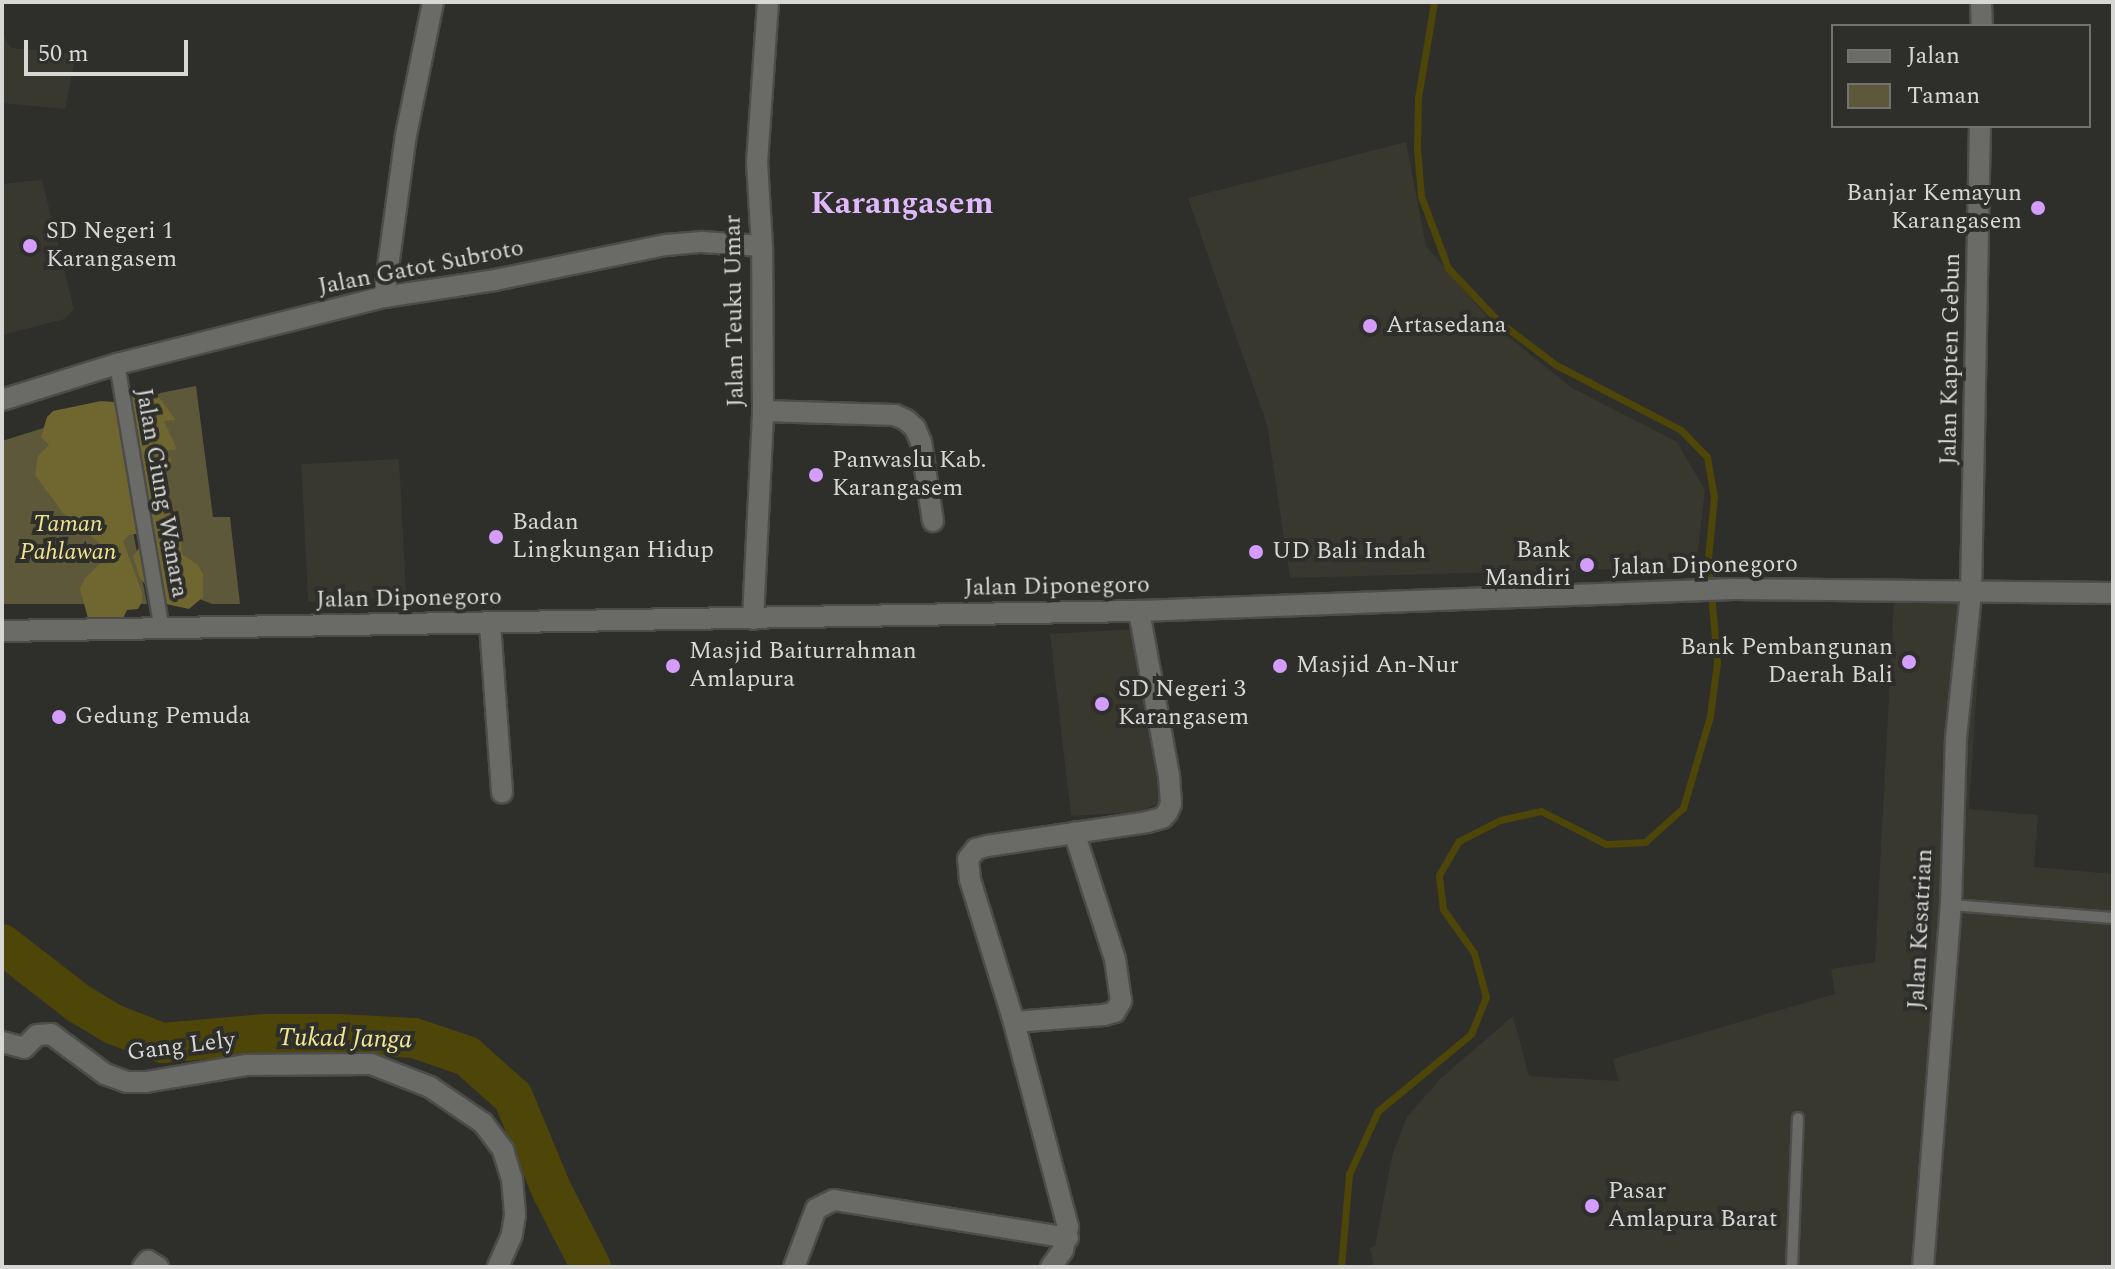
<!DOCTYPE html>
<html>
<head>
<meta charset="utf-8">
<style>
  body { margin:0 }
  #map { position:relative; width:2115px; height:1269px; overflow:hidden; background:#2e2e2b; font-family:Spectral,serif }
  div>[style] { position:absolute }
  .built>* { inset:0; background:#39382f; transform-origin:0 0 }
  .green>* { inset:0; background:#5d5839 }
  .forest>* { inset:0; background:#6f6630 }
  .stream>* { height:7px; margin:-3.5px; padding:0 3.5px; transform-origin:3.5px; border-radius:3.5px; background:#4e4509 }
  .river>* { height:40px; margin:-20px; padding:0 20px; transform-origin:20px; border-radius:20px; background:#4e4509 }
  .roads { filter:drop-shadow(2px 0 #4c4c4a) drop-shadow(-2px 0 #4c4c4a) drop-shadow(0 2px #4c4c4a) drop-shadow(0 -2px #4c4c4a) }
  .service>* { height:10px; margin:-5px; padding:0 5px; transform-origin:5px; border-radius:5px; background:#6a6a67 }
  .pedestrian>* { height:14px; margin:-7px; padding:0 7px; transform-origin:7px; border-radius:7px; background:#6a6a67 }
  .minor>* { height:20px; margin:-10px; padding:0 10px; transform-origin:10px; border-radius:10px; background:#6a6a67 }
  .tertiary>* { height:20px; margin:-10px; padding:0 10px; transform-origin:10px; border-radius:10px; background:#6a6a67 }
  .dots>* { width:22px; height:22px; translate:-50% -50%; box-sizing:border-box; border:4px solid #2e2e2b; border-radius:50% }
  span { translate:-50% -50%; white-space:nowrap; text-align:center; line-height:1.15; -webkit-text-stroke:8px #2e2e2b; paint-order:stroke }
  .poi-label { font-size:24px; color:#d7d7d5 }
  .right { translate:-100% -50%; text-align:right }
  .left { translate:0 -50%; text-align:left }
  .street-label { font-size:24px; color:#d7d7d5 }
  .park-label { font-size:24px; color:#efe28f; font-style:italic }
  .water-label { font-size:26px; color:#f3e692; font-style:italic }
  .district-label { font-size:32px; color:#dfb9fc; font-weight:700 }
  .frame { position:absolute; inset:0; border:4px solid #d7d7d5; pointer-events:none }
  .legend { position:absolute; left:1831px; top:24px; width:260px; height:104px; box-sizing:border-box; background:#2e2e2b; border:2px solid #72726f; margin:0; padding:10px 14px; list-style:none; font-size:24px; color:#d7d7d5 }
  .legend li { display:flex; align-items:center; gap:16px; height:40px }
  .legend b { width:40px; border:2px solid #72726f }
  .scale { position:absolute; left:24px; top:40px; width:164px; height:36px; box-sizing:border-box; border:4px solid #d7d7d5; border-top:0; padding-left:10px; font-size:24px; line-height:28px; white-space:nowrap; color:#d7d7d5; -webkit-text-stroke:6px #2e2e2b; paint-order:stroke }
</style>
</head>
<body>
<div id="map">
  <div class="built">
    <i style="clip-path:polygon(2px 33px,11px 48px,76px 54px,65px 109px,2px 103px)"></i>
    <i style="clip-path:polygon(1406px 142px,1426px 246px,1496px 327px,1572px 388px,1677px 442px,1705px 490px,1696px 567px,1290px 578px,1267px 425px,1188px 198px)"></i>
    <i style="clip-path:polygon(42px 180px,74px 309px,65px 319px,2px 335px,2px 184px)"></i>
    <i style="left:399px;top:459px;width:138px;height:98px;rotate:87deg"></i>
    <i style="clip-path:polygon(1895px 581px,1984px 583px,1969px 809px,2038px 815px,2034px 867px,2113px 874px,2113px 1267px,1374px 1267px,1370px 1248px,1375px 1246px,1392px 1156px,1407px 1117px,1440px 1079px,1513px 1016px,1529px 1076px,1619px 1081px,1613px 1059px,1835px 994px,1831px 969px,1875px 962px)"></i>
    <i style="clip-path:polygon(1135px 629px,1160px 802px,1140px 812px,1071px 816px,1050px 634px)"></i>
  </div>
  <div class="green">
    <i style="clip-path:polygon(196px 386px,213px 517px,230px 517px,240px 604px,212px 604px,179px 591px,147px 400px,160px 393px)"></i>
    <i style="clip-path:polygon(85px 415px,114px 433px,147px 604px,2px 604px,2px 441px)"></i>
  </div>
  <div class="forest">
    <i style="clip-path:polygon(137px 389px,153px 389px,176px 420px,164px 421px,177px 449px,165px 451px,172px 460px,166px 470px,167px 505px,181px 537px,182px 554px,198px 565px,203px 574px,203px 597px,189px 609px,157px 602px,139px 576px,133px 556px,143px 543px,141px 533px,129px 535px,123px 541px,142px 592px,142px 602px,138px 609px,127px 610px,120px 625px,89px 622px,80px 589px,85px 578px,111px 553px,63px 513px,35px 475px,38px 456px,49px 445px,41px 437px,47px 417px,53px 411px,101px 401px,113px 402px)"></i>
  </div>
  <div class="stream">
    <i style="left:1341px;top:1267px;width:93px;rotate:-85.1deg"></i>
    <i style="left:1349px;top:1174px;width:69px;rotate:-65.3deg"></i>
    <i style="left:1378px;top:1111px;width:121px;rotate:-39.6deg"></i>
    <i style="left:1471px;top:1034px;width:40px;rotate:-68deg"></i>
    <i style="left:1486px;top:997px;width:46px;rotate:-105.3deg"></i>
    <i style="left:1474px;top:953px;width:54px;rotate:-125.2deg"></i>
    <i style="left:1443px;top:909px;width:34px;rotate:-97deg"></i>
    <i style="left:1439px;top:875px;width:39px;rotate:-60deg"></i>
    <i style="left:1459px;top:841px;width:46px;rotate:-27.1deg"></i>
    <i style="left:1500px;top:820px;width:42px;rotate:-12.4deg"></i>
    <i style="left:1541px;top:811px;width:73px;rotate:26.9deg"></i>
    <i style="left:1606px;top:844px;width:39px;rotate:-3deg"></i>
    <i style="left:1645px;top:842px;width:51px;rotate:-41.8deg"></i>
    <i style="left:1683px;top:808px;width:96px;rotate:-73.6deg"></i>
    <i style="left:1710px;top:716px;width:54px;rotate:-82.6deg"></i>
    <i style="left:1717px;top:662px;width:104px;rotate:-94.9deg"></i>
    <i style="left:1708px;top:558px;width:61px;rotate:-84.4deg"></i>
    <i style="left:1714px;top:497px;width:41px;rotate:-99.9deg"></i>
    <i style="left:1707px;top:457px;width:37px;rotate:-134deg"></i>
    <i style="left:1681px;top:430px;width:141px;rotate:-152.5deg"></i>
    <i style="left:1556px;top:365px;width:73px;rotate:-142.8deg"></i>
    <i style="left:1498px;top:321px;width:73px;rotate:-133.3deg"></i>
    <i style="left:1448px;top:268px;width:77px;rotate:-110.6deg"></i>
    <i style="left:1421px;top:196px;width:48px;rotate:-94.8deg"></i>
    <i style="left:1417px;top:148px;width:50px;rotate:-88.9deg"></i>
    <i style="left:1418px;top:98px;width:97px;rotate:-80.5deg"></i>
  </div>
  <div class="river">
    <i style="left:2px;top:944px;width:96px;rotate:37.8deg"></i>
    <i style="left:78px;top:1003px;width:41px;rotate:31deg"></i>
    <i style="left:113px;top:1024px;width:53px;rotate:21.2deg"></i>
    <i style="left:162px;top:1043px;width:102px;rotate:-5deg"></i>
    <i style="left:264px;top:1034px;width:74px"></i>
    <i style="left:338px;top:1034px;width:76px;rotate:3deg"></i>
    <i style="left:414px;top:1038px;width:56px;rotate:18.8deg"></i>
    <i style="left:467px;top:1056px;width:62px;rotate:41.7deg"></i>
    <i style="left:513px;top:1097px;width:102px;rotate:67.5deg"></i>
    <i style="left:552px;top:1191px;width:85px;rotate:62.8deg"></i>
  </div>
  <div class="roads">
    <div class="service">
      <i style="left:1951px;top:905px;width:163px;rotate:4.6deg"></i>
      <i style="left:1792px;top:1267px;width:149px;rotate:-87.7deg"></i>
    </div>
    <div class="pedestrian">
      <i style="left:117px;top:364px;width:269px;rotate:80.4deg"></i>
    </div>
    <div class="minor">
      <i style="left:384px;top:297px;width:163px;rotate:-82.3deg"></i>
      <i style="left:406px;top:135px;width:136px;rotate:-78.5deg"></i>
      <i style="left:763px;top:411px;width:132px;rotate:1.7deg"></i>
      <i style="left:895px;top:415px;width:12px;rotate:24deg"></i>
      <i style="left:906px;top:420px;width:12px;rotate:42deg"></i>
      <i style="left:915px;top:428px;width:15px;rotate:67deg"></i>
      <i style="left:921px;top:442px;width:80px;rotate:81.4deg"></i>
      <i style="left:490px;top:624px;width:169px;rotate:85.9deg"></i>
      <i style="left:1014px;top:1022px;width:90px;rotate:-4.4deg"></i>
      <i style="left:1104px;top:1015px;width:11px;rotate:-15deg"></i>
      <i style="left:1115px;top:1012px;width:13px;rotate:-61deg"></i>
      <i style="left:1121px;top:1001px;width:42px;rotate:-98.1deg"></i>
      <i style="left:1115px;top:959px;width:133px;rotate:-107.9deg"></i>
      <i style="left:2px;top:1042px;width:23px;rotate:15deg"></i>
      <i style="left:24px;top:1048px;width:18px;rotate:-45deg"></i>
      <i style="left:37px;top:1035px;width:14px;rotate:-4deg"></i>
      <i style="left:51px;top:1034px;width:67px;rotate:36.5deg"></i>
      <i style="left:105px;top:1074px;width:23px;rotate:20deg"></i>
      <i style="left:127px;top:1082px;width:19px"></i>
      <i style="left:146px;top:1082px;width:101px;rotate:-9.6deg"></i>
      <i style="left:246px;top:1065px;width:125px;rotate:-0.5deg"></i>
      <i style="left:371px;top:1064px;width:63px;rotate:21.3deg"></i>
      <i style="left:430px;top:1087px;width:64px;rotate:34.2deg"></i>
      <i style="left:483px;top:1123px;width:34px;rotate:53deg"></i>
      <i style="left:503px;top:1150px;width:30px;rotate:73deg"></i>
      <i style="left:512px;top:1179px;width:36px;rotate:85deg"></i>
      <i style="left:515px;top:1215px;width:20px;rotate:99deg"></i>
      <i style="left:512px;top:1235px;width:35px;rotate:114deg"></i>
      <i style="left:143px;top:1267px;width:8px;rotate:-50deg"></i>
      <i style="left:148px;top:1261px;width:12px;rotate:31deg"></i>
      <i style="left:794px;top:1267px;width:62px;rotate:-69.2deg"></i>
      <i style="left:816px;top:1209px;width:20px;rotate:-27deg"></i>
      <i style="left:834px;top:1200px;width:237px;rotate:9.2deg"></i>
      <i style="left:1051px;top:1267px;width:21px;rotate:-55deg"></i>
      <i style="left:1063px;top:1250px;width:24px;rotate:-78deg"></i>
      <i style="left:1068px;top:1227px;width:212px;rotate:-104.8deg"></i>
      <i style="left:1014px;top:1022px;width:149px;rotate:-107.2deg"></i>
      <i style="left:970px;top:880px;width:21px;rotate:-95deg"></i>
      <i style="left:968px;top:859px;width:13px;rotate:-51deg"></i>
      <i style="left:976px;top:849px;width:11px;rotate:-15deg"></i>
      <i style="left:987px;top:846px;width:162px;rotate:-8.5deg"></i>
      <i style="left:1147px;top:822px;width:16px;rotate:-15deg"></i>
      <i style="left:1162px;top:818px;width:7px;rotate:-45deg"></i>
      <i style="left:1167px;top:813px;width:10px;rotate:-66deg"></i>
      <i style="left:1171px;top:804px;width:28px;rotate:-94deg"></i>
      <i style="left:1169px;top:776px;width:168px;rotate:-100.3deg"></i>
    </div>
    <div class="tertiary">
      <i style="left:1981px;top:2px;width:24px;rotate:88deg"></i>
      <i style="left:2px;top:400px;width:121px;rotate:-17.4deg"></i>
      <i style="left:117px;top:364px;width:275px;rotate:-14.1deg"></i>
      <i style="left:384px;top:297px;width:112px;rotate:-8.7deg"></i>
      <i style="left:495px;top:280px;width:175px;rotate:-11.6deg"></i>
      <i style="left:666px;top:245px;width:36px;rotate:-5deg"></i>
      <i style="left:702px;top:242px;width:60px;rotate:3.8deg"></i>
      <i style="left:753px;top:619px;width:208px;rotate:-87.2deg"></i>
      <i style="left:763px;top:411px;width:165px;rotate:-90.3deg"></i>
      <i style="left:762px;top:246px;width:83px;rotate:-93.4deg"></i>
      <i style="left:757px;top:163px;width:161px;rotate:-86.1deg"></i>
      <i style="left:2px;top:631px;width:1137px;rotate:-1.01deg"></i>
      <i style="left:1139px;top:611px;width:595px;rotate:-2.12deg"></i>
      <i style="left:1734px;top:589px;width:379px;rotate:0.6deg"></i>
      <i style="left:1923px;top:1267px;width:363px;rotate:-85.6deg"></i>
      <i style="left:1951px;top:905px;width:167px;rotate:-88.3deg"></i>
      <i style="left:1956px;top:738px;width:146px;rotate:-84.1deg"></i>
      <i style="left:1971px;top:593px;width:467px;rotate:-88.9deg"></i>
    </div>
  </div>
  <div class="dots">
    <i style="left:2038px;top:208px;background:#d49cfb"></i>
    <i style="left:30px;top:246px;background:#d49cfb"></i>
    <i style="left:1370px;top:326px;background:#d49cfb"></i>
    <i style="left:816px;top:475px;background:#d49cfb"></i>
    <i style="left:496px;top:537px;background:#d49cfb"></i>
    <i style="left:1256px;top:552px;background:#d49cfb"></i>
    <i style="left:1587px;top:565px;background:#d49cfb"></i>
    <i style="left:1909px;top:662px;background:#d49cfb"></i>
    <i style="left:673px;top:666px;background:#d49cfb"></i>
    <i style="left:1280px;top:666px;background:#d49cfb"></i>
    <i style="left:1102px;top:704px;background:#d49cfb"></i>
    <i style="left:59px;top:717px;background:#d49cfb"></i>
    <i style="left:1592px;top:1206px;background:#d49cfb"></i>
  </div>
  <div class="poi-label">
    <span class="right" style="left:2022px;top:208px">Banjar Kemayun<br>Karangasem</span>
    <span class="left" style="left:46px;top:246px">SD Negeri 1<br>Karangasem</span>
    <span class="left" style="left:1386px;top:326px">Artasedana</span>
    <span class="left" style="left:832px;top:475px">Panwaslu Kab.<br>Karangasem</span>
    <span class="left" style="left:512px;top:537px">Badan<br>Lingkungan Hidup</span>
    <span class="right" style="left:1571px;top:565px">Bank<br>Mandiri</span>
    <span class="left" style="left:1272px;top:552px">UD Bali Indah</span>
    <span class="right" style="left:1893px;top:662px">Bank Pembangunan<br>Daerah Bali</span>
    <span class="left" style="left:689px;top:666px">Masjid Baiturrahman<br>Amlapura</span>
    <span class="left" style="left:1296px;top:666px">Masjid An-Nur</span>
    <span class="left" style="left:1118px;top:704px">SD Negeri 3<br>Karangasem</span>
    <span class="left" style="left:75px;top:717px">Gedung Pemuda</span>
    <span class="left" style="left:1608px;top:1206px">Pasar<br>Amlapura Barat</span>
  </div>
  <div class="street-label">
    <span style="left:421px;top:268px;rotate:-11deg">Jalan Gatot Subroto</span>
    <span style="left:735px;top:311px;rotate:-91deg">Jalan Teuku Umar</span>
    <span style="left:1951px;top:359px;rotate:-89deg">Jalan Kapten Gebun</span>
    <span style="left:161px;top:493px;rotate:80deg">Jalan Ciung Wanara</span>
    <span style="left:1705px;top:566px;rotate:-1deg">Jalan Diponegoro</span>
    <span style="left:1057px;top:587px;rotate:-1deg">Jalan Diponegoro</span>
    <span style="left:409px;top:599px;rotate:-1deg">Jalan Diponegoro</span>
    <span style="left:1921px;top:929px;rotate:-87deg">Jalan Kesatrian</span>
    <span style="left:181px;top:1047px;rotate:-7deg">Gang Lely</span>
  </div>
  <div class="park-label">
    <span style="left:68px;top:539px">Taman<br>Pahlawan</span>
  </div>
  <div class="water-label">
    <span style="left:345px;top:1039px;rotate:1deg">Tukad Janga</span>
  </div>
  <div class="district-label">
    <span style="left:902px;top:204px">Karangasem</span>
  </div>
  <div class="frame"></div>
  <ul class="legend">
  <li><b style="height:10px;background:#6a6a67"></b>Jalan</li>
  <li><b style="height:22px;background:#5d5839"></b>Taman</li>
  </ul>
  <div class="scale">50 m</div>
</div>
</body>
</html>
